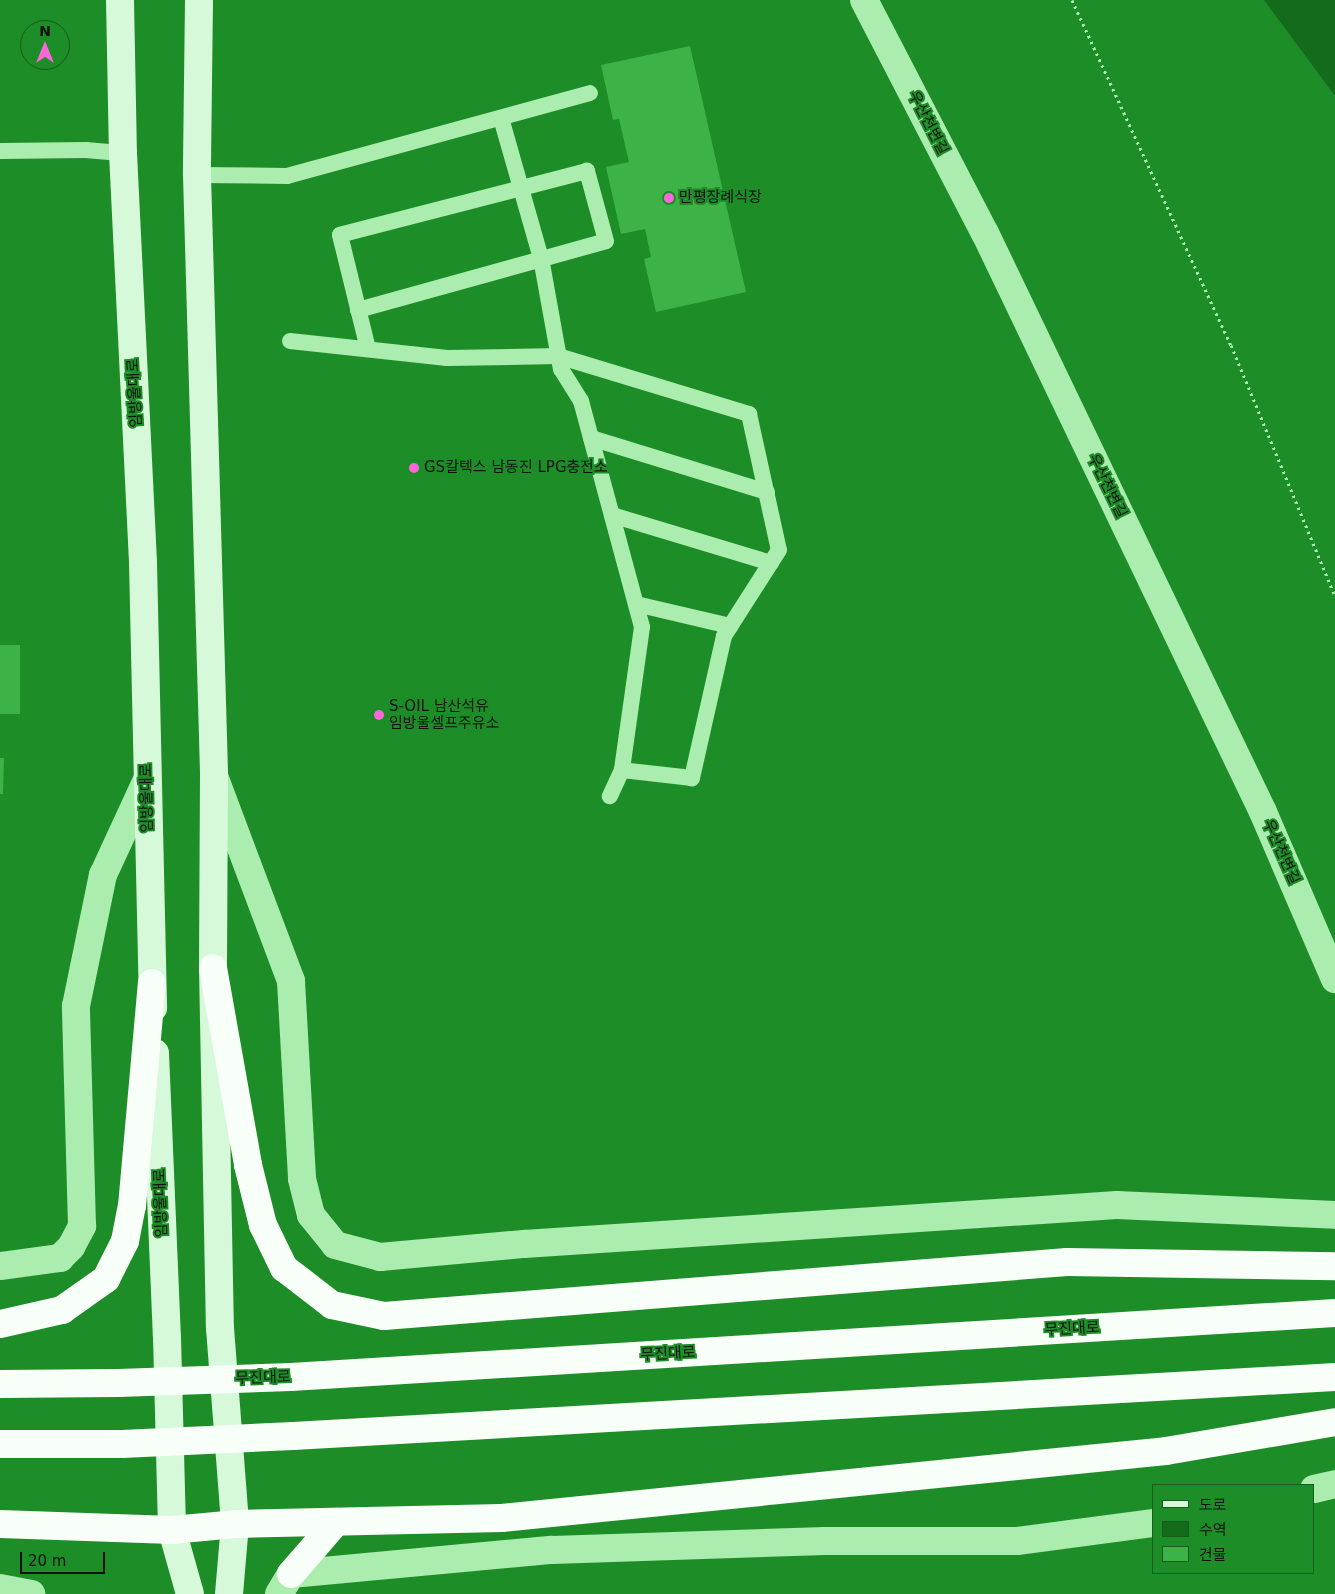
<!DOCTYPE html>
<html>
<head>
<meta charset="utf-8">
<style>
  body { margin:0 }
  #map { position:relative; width:1335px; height:1594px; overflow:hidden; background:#1d8d27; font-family:"DejaVu Sans","Noto Sans KR",sans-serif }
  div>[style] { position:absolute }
  .water>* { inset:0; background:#146b1c }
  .building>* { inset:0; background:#3db247; transform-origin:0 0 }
  .path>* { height:3px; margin-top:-1.5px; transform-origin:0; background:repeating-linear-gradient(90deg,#aaedaf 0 2.5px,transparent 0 6.5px) }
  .service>* { height:16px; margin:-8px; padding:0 8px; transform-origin:8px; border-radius:8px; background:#aaedaf }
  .minor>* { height:28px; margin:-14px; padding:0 14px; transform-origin:14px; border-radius:14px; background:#aaedaf }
  .secondary>* { height:28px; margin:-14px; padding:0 14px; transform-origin:14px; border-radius:14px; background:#d6f9da }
  .trunk>* { height:28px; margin:-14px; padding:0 14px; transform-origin:14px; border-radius:14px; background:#f8fff8 }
  .trunk-bridge>* { height:28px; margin:-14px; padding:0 14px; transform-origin:14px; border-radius:14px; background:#f8fff8 }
  .dots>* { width:14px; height:14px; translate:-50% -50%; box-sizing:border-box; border:2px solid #1d8d27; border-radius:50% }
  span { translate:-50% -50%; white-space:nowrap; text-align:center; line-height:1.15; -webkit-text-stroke:4px #1d8d27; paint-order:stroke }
  .street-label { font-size:15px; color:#111 }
  .poi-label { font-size:15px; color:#111 }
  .left { translate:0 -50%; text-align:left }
  .legend { position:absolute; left:1152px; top:1484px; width:162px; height:90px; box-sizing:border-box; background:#1d8d27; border:1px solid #185b1e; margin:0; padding:6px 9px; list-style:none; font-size:15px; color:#111 }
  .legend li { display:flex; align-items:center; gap:10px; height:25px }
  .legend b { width:25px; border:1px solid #185b1e }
  .north { position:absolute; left:20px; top:20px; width:50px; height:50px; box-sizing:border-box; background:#1d8d27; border:1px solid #185b1e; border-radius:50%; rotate:0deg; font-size:14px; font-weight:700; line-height:20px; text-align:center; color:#111 }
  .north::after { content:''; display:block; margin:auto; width:18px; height:22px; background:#fc68d9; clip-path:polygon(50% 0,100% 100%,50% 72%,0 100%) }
  .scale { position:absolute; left:20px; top:1552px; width:85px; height:22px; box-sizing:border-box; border:2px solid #111; border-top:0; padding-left:6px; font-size:15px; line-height:18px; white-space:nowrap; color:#111; -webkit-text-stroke:4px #1d8d27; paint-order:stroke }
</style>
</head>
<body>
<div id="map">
  <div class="water">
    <i style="clip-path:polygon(1264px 0,1335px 0,1335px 96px)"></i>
  </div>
  <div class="building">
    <i style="clip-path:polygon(690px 46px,746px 292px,656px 312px,644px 259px,651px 257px,645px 229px,621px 234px,606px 167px,629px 162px,619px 119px,613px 120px,601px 65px)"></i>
    <i style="left:0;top:645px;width:20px;height:69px"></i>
    <i style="clip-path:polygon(0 758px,4px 758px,3px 794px,0 794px)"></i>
  </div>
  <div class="path">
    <i style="left:1072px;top:0;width:380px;rotate:65.3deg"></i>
    <i style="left:1231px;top:345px;width:272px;rotate:67.5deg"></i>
  </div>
  <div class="service">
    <i style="left:501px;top:118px;width:146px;rotate:74.1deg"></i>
    <i style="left:541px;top:258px;width:113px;rotate:79.8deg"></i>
    <i style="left:561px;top:369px;width:38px;rotate:58deg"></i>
    <i style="left:581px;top:401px;width:234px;rotate:74.9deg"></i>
    <i style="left:642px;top:627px;width:144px;rotate:98deg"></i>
    <i style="left:622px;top:770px;width:29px;rotate:115deg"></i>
    <i style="left:0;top:151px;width:86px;rotate:-0.7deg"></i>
    <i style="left:86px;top:150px;width:37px;rotate:5deg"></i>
    <i style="left:197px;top:175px;width:90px;rotate:0.6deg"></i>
    <i style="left:287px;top:176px;width:314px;rotate:-15.3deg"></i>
    <i style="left:358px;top:310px;width:257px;rotate:-15.5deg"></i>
    <i style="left:606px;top:241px;width:73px;rotate:-105.2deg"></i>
    <i style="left:587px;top:171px;width:255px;rotate:165.5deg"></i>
    <i style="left:340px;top:235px;width:117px;rotate:76.2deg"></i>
    <i style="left:290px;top:341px;width:158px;rotate:6.2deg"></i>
    <i style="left:447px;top:358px;width:111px;rotate:-1deg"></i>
    <i style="left:558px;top:356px;width:200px;rotate:16.9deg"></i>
    <i style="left:749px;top:414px;width:139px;rotate:77.6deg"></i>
    <i style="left:779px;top:550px;width:102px;rotate:122.6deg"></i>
    <i style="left:724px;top:636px;width:146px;rotate:102.7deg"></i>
    <i style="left:692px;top:778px;width:70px;rotate:-173.5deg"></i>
    <i style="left:591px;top:438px;width:184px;rotate:17.1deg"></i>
    <i style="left:612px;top:515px;width:166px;rotate:16.8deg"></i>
    <i style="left:636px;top:604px;width:97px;rotate:13.2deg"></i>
  </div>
  <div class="minor">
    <i style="left:864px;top:0;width:263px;rotate:62.6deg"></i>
    <i style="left:985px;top:233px;width:642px;rotate:64.35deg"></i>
    <i style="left:1263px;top:812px;width:182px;rotate:66.7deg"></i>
    <i style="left:214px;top:776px;width:219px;rotate:69.4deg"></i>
    <i style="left:291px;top:981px;width:198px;rotate:86.8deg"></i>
    <i style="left:302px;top:1179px;width:37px;rotate:76deg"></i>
    <i style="left:311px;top:1215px;width:38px;rotate:51deg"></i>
    <i style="left:335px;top:1245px;width:47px;rotate:14.9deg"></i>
    <i style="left:380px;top:1257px;width:145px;rotate:-5.2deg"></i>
    <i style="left:524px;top:1244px;width:594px;rotate:-3.76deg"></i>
    <i style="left:1117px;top:1205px;width:218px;rotate:2.6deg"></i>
    <i style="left:0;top:1266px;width:61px;rotate:-7.6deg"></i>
    <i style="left:60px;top:1258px;width:16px;rotate:-45deg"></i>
    <i style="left:71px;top:1247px;width:24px;rotate:-62deg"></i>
    <i style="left:82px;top:1226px;width:220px;rotate:-91.6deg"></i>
    <i style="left:76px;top:1006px;width:134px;rotate:-78.4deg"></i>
    <i style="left:103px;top:875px;width:102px;rotate:-65.2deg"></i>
    <i style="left:1314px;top:1489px;width:22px;rotate:-13deg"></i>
    <i style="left:0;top:1588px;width:32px;rotate:11deg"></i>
    <i style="left:279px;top:1594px;width:23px;rotate:-59deg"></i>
    <i style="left:291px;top:1574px;width:262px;rotate:-5.3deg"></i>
    <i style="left:552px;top:1550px;width:273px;rotate:-1.9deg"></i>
    <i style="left:825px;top:1541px;width:192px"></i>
    <i style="left:1017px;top:1541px;width:138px;rotate:-7.5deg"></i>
  </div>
  <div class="secondary">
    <i style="left:120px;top:0;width:153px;rotate:88.9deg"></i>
    <i style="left:123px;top:153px;width:410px;rotate:87.2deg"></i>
    <i style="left:143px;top:563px;width:445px;rotate:88.7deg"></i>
    <i style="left:199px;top:0;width:175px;rotate:90.7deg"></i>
    <i style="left:197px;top:175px;width:599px;rotate:88.37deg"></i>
    <i style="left:214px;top:774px;width:194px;rotate:90.3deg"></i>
    <i style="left:213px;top:968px;width:360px;rotate:88.9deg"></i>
    <i style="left:220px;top:1328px;width:197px;rotate:85.6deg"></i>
    <i style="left:235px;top:1524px;width:70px;rotate:94.9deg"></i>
    <i style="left:155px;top:1053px;width:284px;rotate:87.6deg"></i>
    <i style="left:167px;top:1337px;width:193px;rotate:88.5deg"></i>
    <i style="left:172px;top:1530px;width:66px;rotate:74.3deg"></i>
  </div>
  <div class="trunk">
    <i style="left:213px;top:968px;width:200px;rotate:79.9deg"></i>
    <i style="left:248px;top:1165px;width:62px;rotate:76deg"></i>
    <i style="left:263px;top:1225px;width:48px;rotate:64deg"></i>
    <i style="left:284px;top:1268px;width:61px;rotate:37.6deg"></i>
    <i style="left:332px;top:1305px;width:53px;rotate:11.9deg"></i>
    <i style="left:384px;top:1316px;width:685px;rotate:-4.52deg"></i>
    <i style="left:1067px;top:1262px;width:268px;rotate:0.9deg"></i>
    <i style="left:0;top:1324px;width:64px;rotate:-12.7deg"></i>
    <i style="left:62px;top:1310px;width:54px;rotate:-35.2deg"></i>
    <i style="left:106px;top:1279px;width:42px;rotate:-63.4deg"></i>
    <i style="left:125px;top:1241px;width:36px;rotate:-79deg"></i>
    <i style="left:132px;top:1206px;width:224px;rotate:-84.9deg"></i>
    <i style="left:291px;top:1377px;width:1046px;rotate:-3.51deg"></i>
    <i style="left:0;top:1384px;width:118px;rotate:-0.5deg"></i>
    <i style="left:293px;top:1436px;width:1044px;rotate:-3.24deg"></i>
    <i style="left:0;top:1444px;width:122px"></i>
    <i style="left:0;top:1524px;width:172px;rotate:2deg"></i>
    <i style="left:172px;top:1530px;width:63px;rotate:-5.4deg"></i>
    <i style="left:235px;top:1524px;width:267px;rotate:-1.3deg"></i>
    <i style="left:502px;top:1518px;width:667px;rotate:-5.76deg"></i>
    <i style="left:1166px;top:1451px;width:171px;rotate:-9.7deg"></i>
    <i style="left:291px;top:1574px;width:69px;rotate:-49.1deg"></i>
  </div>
  <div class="trunk-bridge">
    <i style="left:118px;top:1383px;width:173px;rotate:-2deg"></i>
    <i style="left:122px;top:1444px;width:171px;rotate:-2.7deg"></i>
  </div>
  <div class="dots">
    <i style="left:669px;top:198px;background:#fc68d9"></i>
    <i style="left:414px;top:468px;background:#fc68d9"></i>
    <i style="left:379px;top:715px;background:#fc68d9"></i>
  </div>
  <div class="street-label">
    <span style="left:928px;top:123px;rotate:63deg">우산천변길</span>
    <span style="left:135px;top:393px;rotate:-93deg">임방울대로</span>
    <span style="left:1107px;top:486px;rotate:64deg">우산천변길</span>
    <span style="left:147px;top:798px;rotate:-91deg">임방울대로</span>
    <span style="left:1281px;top:852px;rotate:66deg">우산천변길</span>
    <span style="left:161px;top:1203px;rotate:-92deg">임방울대로</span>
    <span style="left:1072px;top:1329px;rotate:-3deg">무진대로</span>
    <span style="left:668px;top:1354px;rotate:-3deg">무진대로</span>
    <span style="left:263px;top:1378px;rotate:-2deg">무진대로</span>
  </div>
  <div class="poi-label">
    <span class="left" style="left:679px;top:198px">만평장례식장</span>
    <span class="left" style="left:424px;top:468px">GS칼텍스 남동진 LPG충전소</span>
    <span class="left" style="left:389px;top:715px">S-OIL 남산석유<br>임방울셀프주유소</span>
  </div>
  <ul class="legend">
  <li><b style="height:6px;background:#d6f9da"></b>도로</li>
  <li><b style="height:14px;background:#146b1c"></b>수역</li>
  <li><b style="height:14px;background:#3db247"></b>건물</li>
  </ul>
  <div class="north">N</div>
  <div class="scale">20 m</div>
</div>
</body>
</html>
